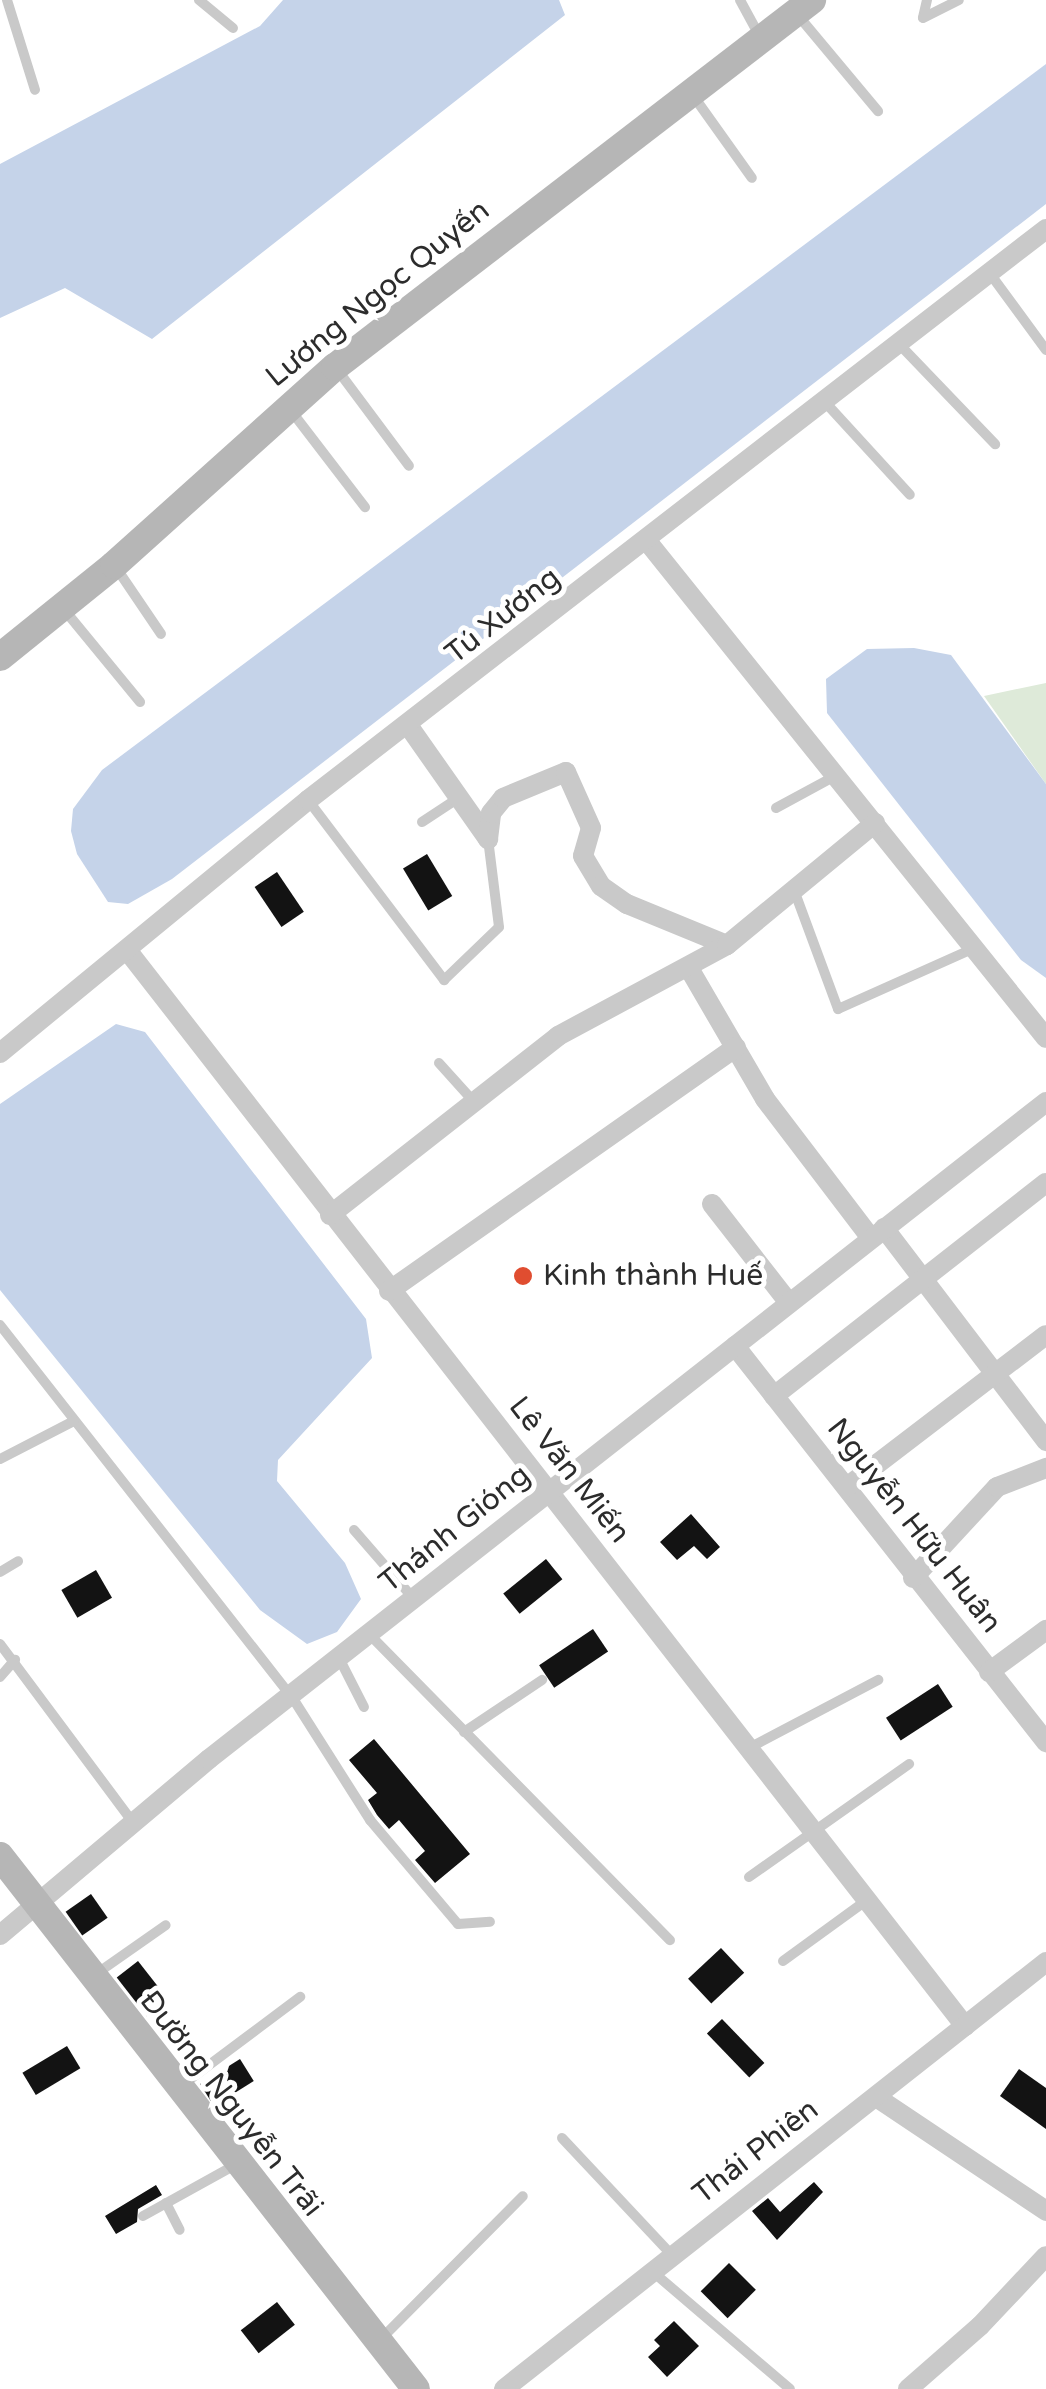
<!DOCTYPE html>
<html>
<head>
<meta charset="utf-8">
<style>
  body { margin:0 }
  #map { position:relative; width:1046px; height:2389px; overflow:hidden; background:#fff; font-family:"Varela Round",sans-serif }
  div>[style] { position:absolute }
  .green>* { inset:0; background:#deead9 }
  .water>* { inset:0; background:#c5d3e9 }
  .building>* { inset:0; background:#131313; transform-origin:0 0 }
  .lane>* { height:10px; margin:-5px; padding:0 5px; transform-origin:5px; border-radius:5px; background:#c9c9c9 }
  .street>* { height:20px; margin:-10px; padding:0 10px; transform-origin:10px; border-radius:10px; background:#c9c9c9 }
  .secondary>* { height:28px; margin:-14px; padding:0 14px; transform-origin:14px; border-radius:14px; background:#b6b6b6 }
  .dots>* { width:28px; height:28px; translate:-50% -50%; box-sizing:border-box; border:5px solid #fff; border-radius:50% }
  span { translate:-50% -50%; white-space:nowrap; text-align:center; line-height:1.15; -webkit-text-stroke:10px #fff; paint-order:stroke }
  .street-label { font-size:30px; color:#2c2c2c }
  .poi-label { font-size:30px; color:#2c2c2c }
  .left { translate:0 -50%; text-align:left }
</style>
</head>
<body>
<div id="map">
  <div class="green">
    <i style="clip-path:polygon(1046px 683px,1046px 784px,984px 696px)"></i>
  </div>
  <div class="water">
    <i style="clip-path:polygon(283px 0,559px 0,565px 15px,152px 339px,65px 288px,0 318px,0 164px,260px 26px)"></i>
    <i style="clip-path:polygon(1046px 64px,1046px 204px,172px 879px,128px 904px,108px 902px,77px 854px,71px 831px,73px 809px,102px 770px)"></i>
    <i style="clip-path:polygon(914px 648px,951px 655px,1046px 784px,1046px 978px,1021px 960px,827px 713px,826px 679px,867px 649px)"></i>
    <i style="clip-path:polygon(116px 1024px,145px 1032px,366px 1319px,372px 1358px,278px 1460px,277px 1481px,345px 1563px,361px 1599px,337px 1632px,307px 1644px,260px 1610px,0 1290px,0 1104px)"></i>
  </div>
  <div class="building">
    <i style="left:427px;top:854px;width:49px;height:28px;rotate:59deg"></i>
    <i style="left:277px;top:872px;width:48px;height:27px;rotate:56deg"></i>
    <i style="clip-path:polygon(691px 1514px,720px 1547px,707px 1559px,694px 1546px,677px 1560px,660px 1542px)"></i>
    <i style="left:546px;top:1559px;width:26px;height:55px;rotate:51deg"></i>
    <i style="left:96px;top:1570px;width:32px;height:40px;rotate:60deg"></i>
    <i style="left:593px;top:1629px;width:27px;height:65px;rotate:56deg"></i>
    <i style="left:938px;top:1684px;width:27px;height:62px;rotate:57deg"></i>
    <i style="clip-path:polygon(374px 1739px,470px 1854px,435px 1883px,415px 1860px,425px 1851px,399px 1820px,389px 1829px,377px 1815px,368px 1800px,377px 1793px,349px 1760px)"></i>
    <i style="left:91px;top:1894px;width:29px;height:31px;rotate:55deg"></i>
    <i style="left:721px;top:1948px;width:34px;height:45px;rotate:47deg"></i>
    <i style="left:138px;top:1961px;width:49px;height:27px;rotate:52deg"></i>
    <i style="left:722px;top:2019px;width:61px;height:21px;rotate:46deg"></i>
    <i style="left:67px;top:2046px;width:26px;height:52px;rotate:59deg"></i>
    <i style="left:240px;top:2059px;width:26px;height:47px;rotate:58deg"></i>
    <i style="clip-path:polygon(1019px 2069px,1046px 2088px,1046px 2129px,1000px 2096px)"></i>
    <i style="clip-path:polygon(814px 2182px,823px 2192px,777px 2240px,752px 2211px,768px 2198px,780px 2212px)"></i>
    <i style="clip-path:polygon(156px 2185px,162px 2195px,138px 2209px,137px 2222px,116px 2234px,105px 2216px)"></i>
    <i style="left:729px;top:2263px;width:38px;height:40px;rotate:45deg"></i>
    <i style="left:277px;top:2302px;width:29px;height:46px;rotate:52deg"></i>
    <i style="clip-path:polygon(674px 2321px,699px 2346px,667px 2377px,648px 2357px,660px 2346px,654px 2340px)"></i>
  </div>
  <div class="lane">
    <i style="left:7px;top:0;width:94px;rotate:72.7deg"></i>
    <i style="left:199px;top:0;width:44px;rotate:39.5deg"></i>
    <i style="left:740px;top:0;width:42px;rotate:61.6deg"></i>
    <i style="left:927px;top:0;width:18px;rotate:103deg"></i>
    <i style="left:923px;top:18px;width:40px;rotate:-26.6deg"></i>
    <i style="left:796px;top:13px;width:128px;rotate:50.1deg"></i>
    <i style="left:692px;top:94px;width:103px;rotate:54.5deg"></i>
    <i style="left:991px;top:275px;width:93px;rotate:53.7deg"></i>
    <i style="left:899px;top:344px;width:139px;rotate:46.2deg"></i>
    <i style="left:336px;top:368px;width:122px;rotate:53.3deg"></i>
    <i style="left:824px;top:401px;width:127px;rotate:47.5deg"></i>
    <i style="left:292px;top:412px;width:120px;rotate:52.5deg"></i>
    <i style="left:115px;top:566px;width:82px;rotate:55.9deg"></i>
    <i style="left:62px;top:607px;width:123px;rotate:50.6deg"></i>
    <i style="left:308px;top:800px;width:226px;rotate:52.9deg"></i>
    <i style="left:444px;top:980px;width:76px;rotate:-43.9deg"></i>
    <i style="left:499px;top:927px;width:89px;rotate:-97.1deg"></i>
    <i style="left:776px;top:808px;width:69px;rotate:-28.4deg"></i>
    <i style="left:422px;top:822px;width:45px;rotate:-33.3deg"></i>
    <i style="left:794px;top:890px;width:127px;rotate:69.7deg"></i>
    <i style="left:838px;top:1009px;width:147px;rotate:-24.1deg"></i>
    <i style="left:439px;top:1063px;width:54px;rotate:48deg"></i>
    <i style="left:0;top:1325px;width:473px;rotate:51.9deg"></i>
    <i style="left:292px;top:1697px;width:146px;rotate:57.6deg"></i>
    <i style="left:370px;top:1820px;width:136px;rotate:49.8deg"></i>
    <i style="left:458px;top:1924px;width:32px;rotate:-4deg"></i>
    <i style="left:0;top:1459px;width:83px;rotate:-27.2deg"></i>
    <i style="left:354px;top:1530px;width:91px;rotate:49deg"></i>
    <i style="left:0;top:1572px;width:21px;rotate:-31deg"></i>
    <i style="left:370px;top:1635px;width:428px;rotate:45.5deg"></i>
    <i style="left:0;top:1644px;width:221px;rotate:53.3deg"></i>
    <i style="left:339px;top:1658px;width:55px;rotate:63deg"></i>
    <i style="left:0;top:1677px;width:23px;rotate:-49deg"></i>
    <i style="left:464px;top:1732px;width:94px;rotate:-33.7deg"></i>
    <i style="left:751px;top:1747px;width:144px;rotate:-27.8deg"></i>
    <i style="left:749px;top:1877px;width:196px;rotate:-35.2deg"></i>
    <i style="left:783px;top:1961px;width:104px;rotate:-36deg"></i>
    <i style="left:96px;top:1974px;width:85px;rotate:-35deg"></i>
    <i style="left:181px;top:2086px;width:149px;rotate:-36.8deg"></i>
    <i style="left:562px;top:2138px;width:162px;rotate:46.8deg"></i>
    <i style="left:166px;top:2203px;width:30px;rotate:63deg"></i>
    <i style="left:143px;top:2216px;width:105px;rotate:-29deg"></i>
    <i style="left:653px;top:2272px;width:180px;rotate:40.5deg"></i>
    <i style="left:379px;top:2341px;width:204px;rotate:-45.2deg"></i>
  </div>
  <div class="street">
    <i style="left:647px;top:541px;width:637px;rotate:51.24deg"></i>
    <i style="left:410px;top:728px;width:136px;rotate:54.9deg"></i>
    <i style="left:488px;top:839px;width:26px;rotate:-83deg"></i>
    <i style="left:491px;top:813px;width:19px;rotate:-51deg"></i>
    <i style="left:503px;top:798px;width:68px;rotate:-22.4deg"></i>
    <i style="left:566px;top:772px;width:61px;rotate:65.9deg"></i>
    <i style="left:591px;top:828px;width:29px;rotate:106deg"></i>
    <i style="left:583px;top:856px;width:35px;rotate:59deg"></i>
    <i style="left:601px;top:886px;width:32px;rotate:35deg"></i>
    <i style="left:627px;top:904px;width:108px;rotate:22.3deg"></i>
    <i style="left:127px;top:950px;width:1364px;rotate:52.09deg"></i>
    <i style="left:690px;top:970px;width:149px;rotate:59.8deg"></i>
    <i style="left:765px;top:1099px;width:175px;rotate:52.7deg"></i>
    <i style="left:0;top:1053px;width:399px;rotate:-39.4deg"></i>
    <i style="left:308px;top:800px;width:933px;rotate:-37.73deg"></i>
    <i style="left:712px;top:1204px;width:125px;rotate:52.1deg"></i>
    <i style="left:330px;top:1215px;width:290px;rotate:-38.1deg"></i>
    <i style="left:558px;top:1036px;width:192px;rotate:-28.3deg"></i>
    <i style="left:727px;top:945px;width:192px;rotate:-39.5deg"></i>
    <i style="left:884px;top:1228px;width:268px;rotate:52.7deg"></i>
    <i style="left:389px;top:1291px;width:424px;rotate:-35.1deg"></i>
    <i style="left:735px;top:1346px;width:504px;rotate:51.86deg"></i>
    <i style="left:774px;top:1396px;width:345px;rotate:-38.1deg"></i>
    <i style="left:847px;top:1487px;width:250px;rotate:-37.4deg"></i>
    <i style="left:913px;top:1578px;width:124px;rotate:-47.3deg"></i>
    <i style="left:997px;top:1487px;width:53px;rotate:-21.2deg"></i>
    <i style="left:989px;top:1672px;width:71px;rotate:-36.4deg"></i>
    <i style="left:0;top:1935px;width:273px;rotate:-40.1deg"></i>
    <i style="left:209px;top:1759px;width:1064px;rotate:-38.13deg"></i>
    <i style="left:876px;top:2097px;width:205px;rotate:33.8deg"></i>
    <i style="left:504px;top:2389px;width:690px;rotate:-38.23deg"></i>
    <i style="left:908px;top:2389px;width:96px;rotate:-41.2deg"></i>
    <i style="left:980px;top:2326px;width:96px;rotate:-46.7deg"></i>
  </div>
  <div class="secondary">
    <i style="left:0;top:657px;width:146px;rotate:-38.9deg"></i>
    <i style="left:114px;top:565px;width:297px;rotate:-41.9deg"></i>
    <i style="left:335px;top:367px;width:602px;rotate:-37.57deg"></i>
    <i style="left:0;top:1856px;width:676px;rotate:52.03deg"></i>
  </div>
  <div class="dots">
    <i style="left:523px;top:1276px;background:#e04d30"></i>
  </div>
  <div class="street-label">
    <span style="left:378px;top:294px;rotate:-39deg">Lương Ngọc Quyến</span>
    <span style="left:503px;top:616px;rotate:-38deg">Tú Xương</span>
    <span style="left:569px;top:1470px;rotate:52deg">Lê Văn Miến</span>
    <span style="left:914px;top:1526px;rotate:52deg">Nguyễn Hữu Huân</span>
    <span style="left:455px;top:1529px;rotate:-39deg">Thánh Gióng</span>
    <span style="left:231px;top:2104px;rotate:52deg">Đường Nguyễn Trãi</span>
    <span style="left:756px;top:2152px;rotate:-38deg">Thái Phiên</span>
  </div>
  <div class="poi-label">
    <span class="left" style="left:543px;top:1276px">Kinh thành Huế</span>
  </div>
</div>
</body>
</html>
